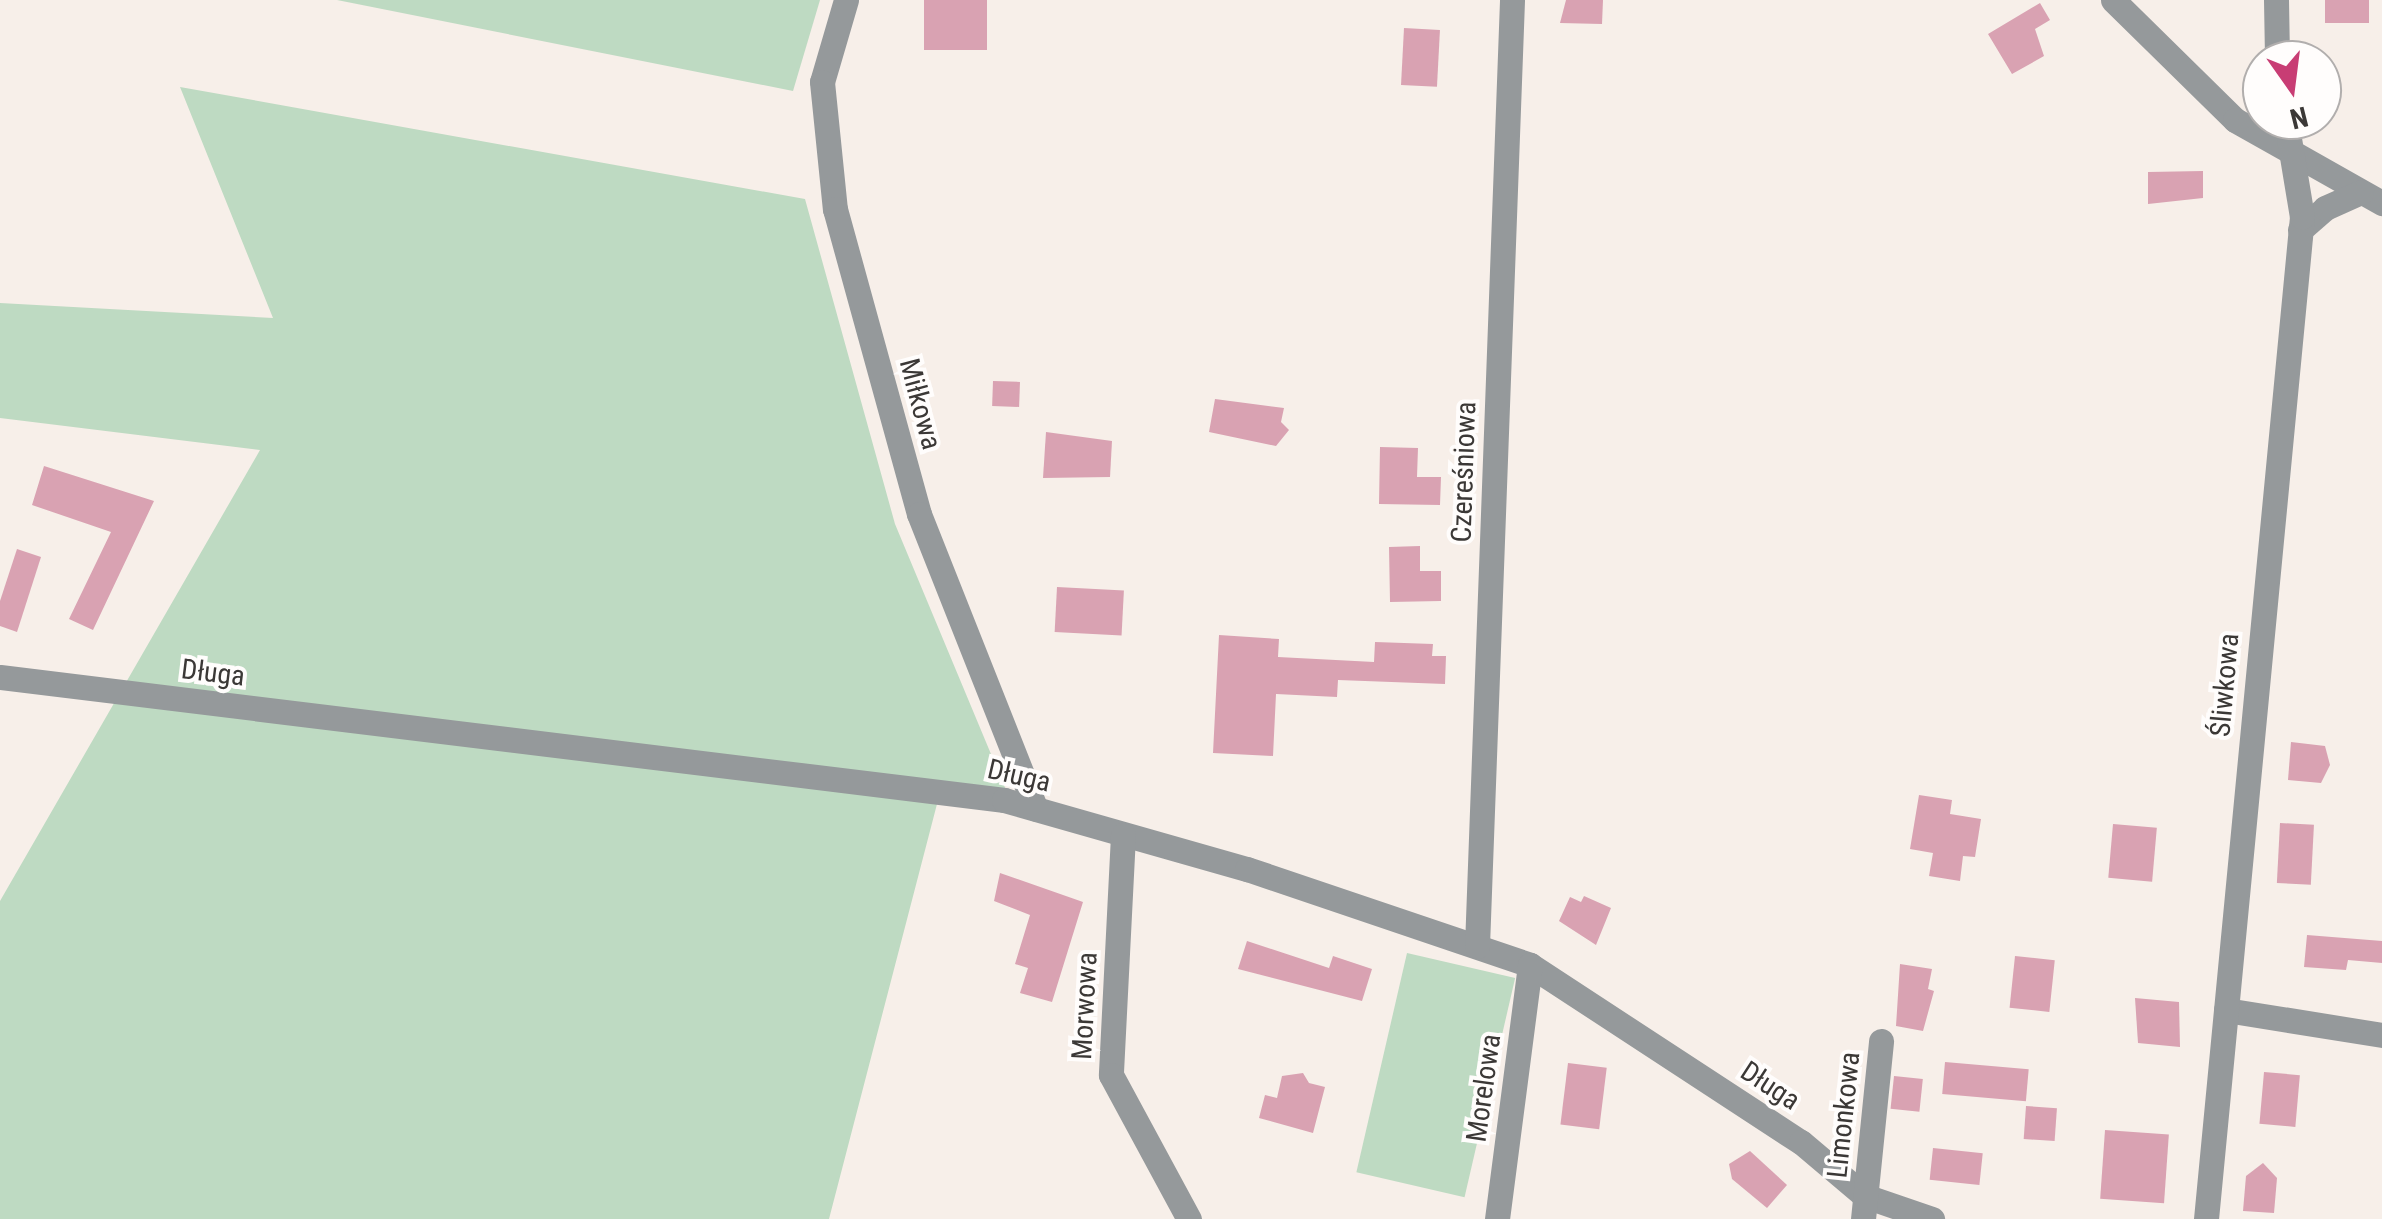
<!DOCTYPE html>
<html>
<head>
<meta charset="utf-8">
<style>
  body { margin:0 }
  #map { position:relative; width:2382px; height:1219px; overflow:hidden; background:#f7efe9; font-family:"Roboto Condensed",sans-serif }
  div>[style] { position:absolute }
  .green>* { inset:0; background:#bedac2; transform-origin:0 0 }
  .building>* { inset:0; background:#d9a2b2; transform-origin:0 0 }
  .minor>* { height:25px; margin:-12.5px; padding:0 12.5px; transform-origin:12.5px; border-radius:12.5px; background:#95999b }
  span { translate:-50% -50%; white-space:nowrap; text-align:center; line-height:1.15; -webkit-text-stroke:8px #fffdfc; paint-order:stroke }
  .street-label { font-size:28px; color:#3b3836 }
  .north { position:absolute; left:2242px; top:40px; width:100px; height:100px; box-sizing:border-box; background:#fffdfc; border:2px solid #b1aead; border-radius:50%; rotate:166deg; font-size:28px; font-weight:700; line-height:40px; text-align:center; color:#3b3836 }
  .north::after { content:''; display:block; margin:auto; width:35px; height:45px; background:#c83d74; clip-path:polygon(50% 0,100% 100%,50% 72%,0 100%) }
</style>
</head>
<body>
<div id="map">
  <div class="green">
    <i style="clip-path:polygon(337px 0,820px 0,793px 91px)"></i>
    <i style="clip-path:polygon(180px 87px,805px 199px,895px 524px,1006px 790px,943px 781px,829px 1219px,0 1219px,0 901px,260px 450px,0 418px,0 303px,273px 318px)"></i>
    <i style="left:1407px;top:953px;width:111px;height:225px;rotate:13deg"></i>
  </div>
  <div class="building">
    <i style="left:924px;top:0;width:63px;height:50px"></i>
    <i style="clip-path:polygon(1566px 0,1603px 0,1602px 24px,1560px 23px)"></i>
    <i style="left:2325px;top:0;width:44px;height:23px"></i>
    <i style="clip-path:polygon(2040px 3px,2050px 20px,2035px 29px,2044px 56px,2012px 74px,1988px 34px)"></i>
    <i style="left:1404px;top:28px;width:36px;height:57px;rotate:3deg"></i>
    <i style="clip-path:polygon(2203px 171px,2203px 198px,2148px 204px,2148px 172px)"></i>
    <i style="left:993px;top:381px;width:27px;height:25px;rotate:2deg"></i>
    <i style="clip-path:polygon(1215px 399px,1284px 408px,1281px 422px,1289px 430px,1276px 446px,1209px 432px)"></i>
    <i style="clip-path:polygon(1046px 432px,1112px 441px,1110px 477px,1043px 478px)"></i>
    <i style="clip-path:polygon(1380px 447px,1418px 448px,1417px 477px,1441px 477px,1440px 505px,1379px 504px)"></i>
    <i style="clip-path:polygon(44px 466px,154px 501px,93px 630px,69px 619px,111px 532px,32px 505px)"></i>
    <i style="clip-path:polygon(1420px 546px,1420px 571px,1441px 571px,1441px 601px,1390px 602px,1389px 547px)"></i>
    <i style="clip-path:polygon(17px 549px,41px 557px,17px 632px,0 626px,0 601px)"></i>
    <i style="left:1057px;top:587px;width:67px;height:45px;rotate:3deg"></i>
    <i style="clip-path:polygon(1219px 635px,1279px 639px,1278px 657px,1374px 662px,1375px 642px,1433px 644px,1432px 656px,1446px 656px,1445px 684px,1338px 680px,1337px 697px,1276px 694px,1273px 756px,1213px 753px)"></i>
    <i style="clip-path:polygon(2291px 742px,2325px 746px,2330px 765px,2321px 783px,2288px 780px)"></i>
    <i style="clip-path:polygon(1919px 795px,1952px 800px,1950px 814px,1981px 819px,1975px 857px,1963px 856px,1960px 881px,1929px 876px,1933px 853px,1910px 849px)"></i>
    <i style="left:2280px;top:823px;width:34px;height:60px;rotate:3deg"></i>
    <i style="left:2113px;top:824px;width:44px;height:54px;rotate:5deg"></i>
    <i style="clip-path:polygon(1000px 873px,1083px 902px,1052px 1002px,1020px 993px,1028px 968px,1015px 964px,1030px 915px,994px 901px)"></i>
    <i style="clip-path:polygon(1584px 896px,1611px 908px,1596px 945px,1559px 921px,1570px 897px,1581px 902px)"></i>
    <i style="clip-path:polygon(2307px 935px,2382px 941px,2382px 963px,2348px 960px,2346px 970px,2304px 967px)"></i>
    <i style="clip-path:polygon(1247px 941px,1329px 968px,1333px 956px,1372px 969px,1362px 1001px,1238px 969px)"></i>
    <i style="left:2015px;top:956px;width:40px;height:52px;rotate:6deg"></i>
    <i style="clip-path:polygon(1900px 964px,1932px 969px,1928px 989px,1934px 991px,1923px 1031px,1896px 1026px)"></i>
    <i style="clip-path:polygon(2135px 998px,2179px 1002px,2180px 1047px,2138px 1043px)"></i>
    <i style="left:1945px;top:1062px;width:84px;height:32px;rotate:5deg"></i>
    <i style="left:1568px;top:1063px;width:39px;height:62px;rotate:7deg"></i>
    <i style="left:2264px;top:1072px;width:36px;height:52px;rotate:5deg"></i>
    <i style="clip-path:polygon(1303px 1073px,1309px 1083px,1325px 1087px,1313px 1133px,1259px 1118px,1265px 1095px,1277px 1098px,1282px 1076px)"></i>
    <i style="left:1894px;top:1076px;width:29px;height:33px;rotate:6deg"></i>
    <i style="left:2026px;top:1106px;width:31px;height:33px;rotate:4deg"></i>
    <i style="left:2105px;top:1130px;width:64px;height:69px;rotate:4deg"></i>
    <i style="left:1933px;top:1148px;width:50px;height:32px;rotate:6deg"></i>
    <i style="clip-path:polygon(1750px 1151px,1787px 1185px,1767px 1208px,1732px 1179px,1729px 1164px)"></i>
    <i style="clip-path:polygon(2263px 1163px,2277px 1178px,2274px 1213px,2243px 1211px,2246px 1176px)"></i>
  </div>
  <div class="minor">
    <i style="left:846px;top:0;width:85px;rotate:106.3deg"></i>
    <i style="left:822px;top:82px;width:128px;rotate:84.2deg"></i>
    <i style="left:835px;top:209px;width:316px;rotate:74.6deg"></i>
    <i style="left:919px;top:514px;width:317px;rotate:68.4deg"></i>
    <i style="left:2113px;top:0;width:171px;rotate:44.5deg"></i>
    <i style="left:2235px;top:120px;width:169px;rotate:29.5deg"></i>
    <i style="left:2276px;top:0;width:60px;rotate:89deg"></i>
    <i style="left:2300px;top:230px;width:33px;rotate:-41deg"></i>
    <i style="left:2325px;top:208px;width:39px;rotate:-24deg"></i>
    <i style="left:0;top:677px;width:1012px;rotate:6.98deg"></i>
    <i style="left:1004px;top:800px;width:253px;rotate:15.9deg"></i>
    <i style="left:1247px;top:869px;width:299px;rotate:18.7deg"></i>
    <i style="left:1530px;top:965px;width:324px;rotate:33.2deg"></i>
    <i style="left:1801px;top:1142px;width:84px;rotate:40.2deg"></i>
    <i style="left:1865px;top:1196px;width:71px;rotate:18.9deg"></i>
    <i style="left:1123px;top:835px;width:240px;rotate:92.9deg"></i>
    <i style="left:1111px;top:1075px;width:164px;rotate:61.6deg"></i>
    <i style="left:1477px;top:946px;width:947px;rotate:-87.88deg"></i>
    <i style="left:2226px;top:1010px;width:158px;rotate:9.1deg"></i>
    <i style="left:1497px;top:1219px;width:256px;rotate:-82.6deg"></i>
    <i style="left:1863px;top:1219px;width:179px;rotate:-84.2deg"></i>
    <i style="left:2206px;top:1219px;width:1007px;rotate:-84.53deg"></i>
    <i style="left:2302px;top:217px;width:98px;rotate:-99.4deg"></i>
  </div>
  <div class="street-label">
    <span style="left:920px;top:404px;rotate:75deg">Miłkowa</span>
    <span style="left:1464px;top:472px;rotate:-88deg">Czereśniowa</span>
    <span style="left:213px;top:673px;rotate:7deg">Długa</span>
    <span style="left:2225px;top:685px;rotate:-85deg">Śliwkowa</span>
    <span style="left:1019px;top:776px;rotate:13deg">Długa</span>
    <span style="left:1085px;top:1006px;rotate:-87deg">Morwowa</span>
    <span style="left:1770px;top:1086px;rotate:33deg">Długa</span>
    <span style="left:1484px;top:1088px;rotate:-82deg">Morelowa</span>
    <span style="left:1844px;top:1115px;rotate:-84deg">Limonkowa</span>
  </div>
  <div class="north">N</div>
</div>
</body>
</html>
